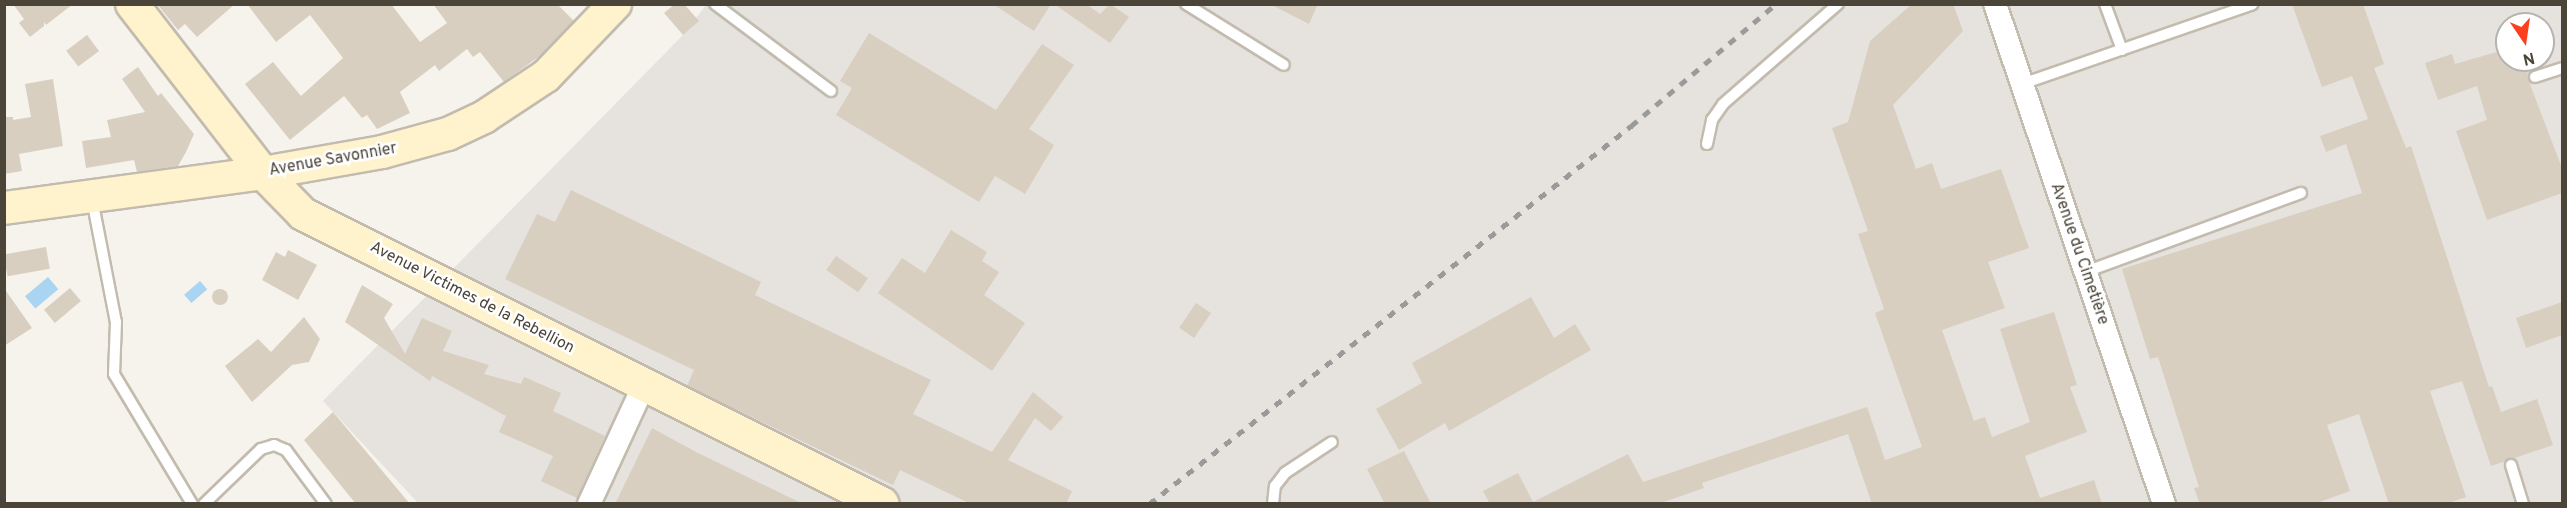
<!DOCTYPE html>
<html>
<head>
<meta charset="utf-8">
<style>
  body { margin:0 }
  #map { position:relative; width:2567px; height:508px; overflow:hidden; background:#f6f3ec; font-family:Overpass,sans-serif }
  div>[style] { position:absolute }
  .industrial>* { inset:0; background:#e6e2dd }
  .water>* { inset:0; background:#a9d4f2; transform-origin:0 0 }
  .building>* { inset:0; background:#d8cfc1; transform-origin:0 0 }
  .round { border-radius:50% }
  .roads { filter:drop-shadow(2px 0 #c2bbae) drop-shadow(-2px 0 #c2bbae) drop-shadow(0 2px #c2bbae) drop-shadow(0 -2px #c2bbae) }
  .lane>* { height:10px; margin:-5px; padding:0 5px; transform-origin:5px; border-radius:5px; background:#fff }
  .street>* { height:22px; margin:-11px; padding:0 11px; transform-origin:11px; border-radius:11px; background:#fff }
  .secondary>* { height:32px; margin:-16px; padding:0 16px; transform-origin:16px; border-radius:16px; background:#fff3cd }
  .rail>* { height:4.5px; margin-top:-2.25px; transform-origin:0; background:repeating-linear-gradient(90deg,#9a9a9a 0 8px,transparent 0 16px) }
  span { translate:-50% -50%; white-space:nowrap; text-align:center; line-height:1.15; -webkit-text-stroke:5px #fff; paint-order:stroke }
  .street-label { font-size:16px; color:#4b4439 }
  .frame { position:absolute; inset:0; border:6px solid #4b4439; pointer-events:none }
  .north { position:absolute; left:2495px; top:12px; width:60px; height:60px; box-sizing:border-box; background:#fff; border:2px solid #b7b4b0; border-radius:50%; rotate:167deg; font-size:16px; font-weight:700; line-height:24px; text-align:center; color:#4b4439 }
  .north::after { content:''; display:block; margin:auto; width:21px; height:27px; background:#fc3f1d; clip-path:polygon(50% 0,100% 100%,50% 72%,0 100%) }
</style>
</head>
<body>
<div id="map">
  <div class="industrial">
    <i style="clip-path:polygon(evenodd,706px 5px,2562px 5px,2562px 503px,419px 504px,323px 401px,683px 35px,706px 5px,2507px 24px,2543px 24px,2543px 60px,2507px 60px,2507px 24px)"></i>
  </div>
  <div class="water">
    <i style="left:48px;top:277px;width:16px;height:30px;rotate:50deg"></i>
    <i style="left:200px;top:281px;width:11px;height:21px;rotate:49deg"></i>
  </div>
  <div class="building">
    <i style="clip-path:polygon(13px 4px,73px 4px,46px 25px,44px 22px,44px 26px,30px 37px,19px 23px,24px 19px)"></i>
    <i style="clip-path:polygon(157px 4px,235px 4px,197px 37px,185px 24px,178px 30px)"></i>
    <i style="clip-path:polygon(247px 4px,391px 4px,420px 42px,447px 23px,433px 4px,557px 4px,574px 21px,541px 55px,504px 82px,480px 52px,473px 57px,467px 49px,439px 71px,435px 65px,400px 92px,410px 113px,377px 129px,367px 115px,362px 118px,344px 96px,290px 140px,245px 84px,273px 62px,301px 96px,343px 58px,310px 15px,276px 42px)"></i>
    <i style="clip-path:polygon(675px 4px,684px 4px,699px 21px,683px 35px,664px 13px)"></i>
    <i style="clip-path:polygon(993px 4px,1051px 4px,1034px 31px)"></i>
    <i style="clip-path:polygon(1054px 4px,1086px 4px,1100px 14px,1110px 4px,1129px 17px,1110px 43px)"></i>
    <i style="clip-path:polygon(1270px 4px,1318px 4px,1309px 24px)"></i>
    <i style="clip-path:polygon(1912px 4px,1953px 4px,1963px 31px,1893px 105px,1916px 169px,1932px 163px,1941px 189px,2001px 169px,2029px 248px,1988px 262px,2005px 308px,1942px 330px,1974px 421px,1985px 417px,1992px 437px,2030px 422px,2000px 329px,2054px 312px,2077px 385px,2070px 387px,2087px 432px,2025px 456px,2040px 498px,2094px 480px,2102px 504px,1872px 504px,1848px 434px,1702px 483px,1704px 488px,1658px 504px,1490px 504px,1483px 491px,1518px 473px,1533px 502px,1628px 454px,1643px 482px,1867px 407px,1885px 460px,1922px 447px,1875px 313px,1884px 309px,1858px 234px,1868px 231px,1832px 128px,1848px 122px,1870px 41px)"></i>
    <i style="clip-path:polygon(2292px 4px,2363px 4px,2384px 64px,2374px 68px,2406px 148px,2411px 146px,2489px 387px,2492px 386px,2501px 412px,2537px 399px,2553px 445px,2491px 466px,2462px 381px,2430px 391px,2466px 497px,2446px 504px,2389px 504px,2359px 414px,2327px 425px,2350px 491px,2314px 504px,2200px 504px,2194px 488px,2199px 487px,2158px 357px,2150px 359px,2122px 269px,2362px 193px,2346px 144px,2326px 152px,2320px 136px,2368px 119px,2352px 76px,2322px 87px)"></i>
    <i style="clip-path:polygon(869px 33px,996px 110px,1042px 44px,1074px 65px,1029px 129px,1054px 145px,1025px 194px,995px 176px,979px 202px,836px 115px,852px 88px,840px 81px)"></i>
    <i style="left:87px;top:35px;width:20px;height:26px;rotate:53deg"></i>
    <i style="clip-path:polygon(2507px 49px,2507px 60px,2526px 60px,2528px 79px,2562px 168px,2562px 193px,2487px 220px,2456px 131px,2487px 120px,2477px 86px,2438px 100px,2425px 63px,2452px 54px,2455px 64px)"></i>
    <i style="clip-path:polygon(138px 67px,158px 96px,161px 93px,194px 134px,186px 152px,178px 166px,137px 172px,134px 160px,86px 168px,82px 141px,111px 137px,107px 120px,145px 112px,122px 79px)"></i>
    <i style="clip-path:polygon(53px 79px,63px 146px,19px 154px,22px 171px,4px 174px,4px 117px,13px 117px,13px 120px,31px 117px,25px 84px)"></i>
    <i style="clip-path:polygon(571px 190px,761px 282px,755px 295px,931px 380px,913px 414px,992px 452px,1033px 392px,1063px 417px,1051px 431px,1035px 418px,1008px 460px,1072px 491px,1066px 504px,971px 504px,900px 470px,893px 485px,687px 386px,694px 370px,505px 279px,537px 214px,555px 222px)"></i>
    <i style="clip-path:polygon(951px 230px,987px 252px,982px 261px,999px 272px,984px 295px,1025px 323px,992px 371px,878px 293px,902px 258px,925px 273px)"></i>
    <i style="left:46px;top:247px;width:22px;height:43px;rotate:80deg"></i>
    <i style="clip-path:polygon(288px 250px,317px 265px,298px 300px,262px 280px,276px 252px,285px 257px)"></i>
    <i style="left:836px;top:256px;width:39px;height:17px;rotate:35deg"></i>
    <i style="clip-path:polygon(362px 285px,393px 304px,384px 318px,405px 354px,422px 318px,452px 331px,443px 351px,489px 365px,484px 374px,521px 384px,524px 377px,561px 393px,553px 411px,605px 436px,577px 498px,541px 481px,553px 456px,499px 432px,506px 416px,432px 376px,430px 381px,345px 322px)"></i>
    <i style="clip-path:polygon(4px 288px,32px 328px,4px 346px)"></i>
    <i style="left:70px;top:288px;width:17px;height:34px;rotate:50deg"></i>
    <i class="round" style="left:212px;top:289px;width:16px;height:16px"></i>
    <i style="clip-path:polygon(1531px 297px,1554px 338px,1575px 324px,1591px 350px,1449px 431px,1445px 423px,1399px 450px,1376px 409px,1422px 383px,1412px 363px)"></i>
    <i style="clip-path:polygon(2562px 302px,2562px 335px,2526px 348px,2516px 318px)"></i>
    <i style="left:1196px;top:303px;width:18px;height:30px;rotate:34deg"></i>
    <i style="clip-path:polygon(304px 317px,320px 339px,309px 362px,292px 365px,252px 402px,225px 366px,258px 339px,271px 352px)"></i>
    <i style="clip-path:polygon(333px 412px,410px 504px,356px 504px,304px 440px)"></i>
    <i style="clip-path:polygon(652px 428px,696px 452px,803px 504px,615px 504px)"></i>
    <i style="clip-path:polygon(1404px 451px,1431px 504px,1385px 504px,1367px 469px)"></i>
  </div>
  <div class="roads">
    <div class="lane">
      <i style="left:715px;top:4px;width:145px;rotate:36.9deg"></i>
      <i style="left:1186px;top:4px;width:115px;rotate:31.9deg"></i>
      <i style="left:2105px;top:4px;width:49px;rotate:69.7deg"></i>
      <i style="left:2535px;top:77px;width:28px;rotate:-18deg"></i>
      <i style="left:2022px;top:84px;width:244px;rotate:-19.1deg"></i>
      <i style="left:1707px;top:144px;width:25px;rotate:-78deg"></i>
      <i style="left:1712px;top:120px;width:19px;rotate:-55deg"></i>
      <i style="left:1723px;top:104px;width:152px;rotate:-41deg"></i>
      <i style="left:92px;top:199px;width:125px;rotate:79deg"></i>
      <i style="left:116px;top:322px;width:52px;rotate:92.2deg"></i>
      <i style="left:114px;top:374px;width:152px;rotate:59deg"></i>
      <i style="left:2085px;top:272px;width:230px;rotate:-20.1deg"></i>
      <i style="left:2511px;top:465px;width:41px;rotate:72.9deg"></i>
      <i style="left:204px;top:504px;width:79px;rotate:-44deg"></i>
      <i style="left:261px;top:449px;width:14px;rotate:-17deg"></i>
      <i style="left:274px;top:445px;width:13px;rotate:23deg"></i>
      <i style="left:286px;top:450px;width:67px;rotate:53.5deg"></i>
      <i style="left:1273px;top:504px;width:18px;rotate:-84deg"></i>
      <i style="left:1275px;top:486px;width:16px;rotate:-52deg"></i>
      <i style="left:1285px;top:473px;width:56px;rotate:-33.4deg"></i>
    </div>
    <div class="street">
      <i style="left:1995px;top:4px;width:528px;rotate:71.32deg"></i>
      <i style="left:589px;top:504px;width:131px;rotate:-65.2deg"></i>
    </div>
    <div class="secondary">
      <i style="left:132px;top:4px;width:214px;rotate:52.2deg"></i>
      <i style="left:263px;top:173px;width:57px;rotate:45.7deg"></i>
      <i style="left:303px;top:214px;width:648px;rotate:26.57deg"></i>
      <i style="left:4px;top:208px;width:261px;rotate:-7.7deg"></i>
      <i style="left:263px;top:173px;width:121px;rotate:-10deg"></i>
      <i style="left:382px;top:152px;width:68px;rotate:-15.3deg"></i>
      <i style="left:448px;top:134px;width:40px;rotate:-25deg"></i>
      <i style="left:484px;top:117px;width:74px;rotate:-33.5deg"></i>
      <i style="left:546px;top:76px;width:100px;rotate:-46.2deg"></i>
    </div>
  </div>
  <div class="rail">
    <i style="left:1149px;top:504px;width:613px;rotate:-38.1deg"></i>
    <i style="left:1631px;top:126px;width:189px;rotate:-40.1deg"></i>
  </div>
  <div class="street-label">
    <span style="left:333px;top:160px;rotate:-10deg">Avenue Savonnier</span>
    <span style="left:2079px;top:254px;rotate:71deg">Avenue du Cimetière</span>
    <span style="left:472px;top:298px;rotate:27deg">Avenue Victimes de la Rebellion</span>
  </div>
  <div class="frame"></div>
  <div class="north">N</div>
</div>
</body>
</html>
